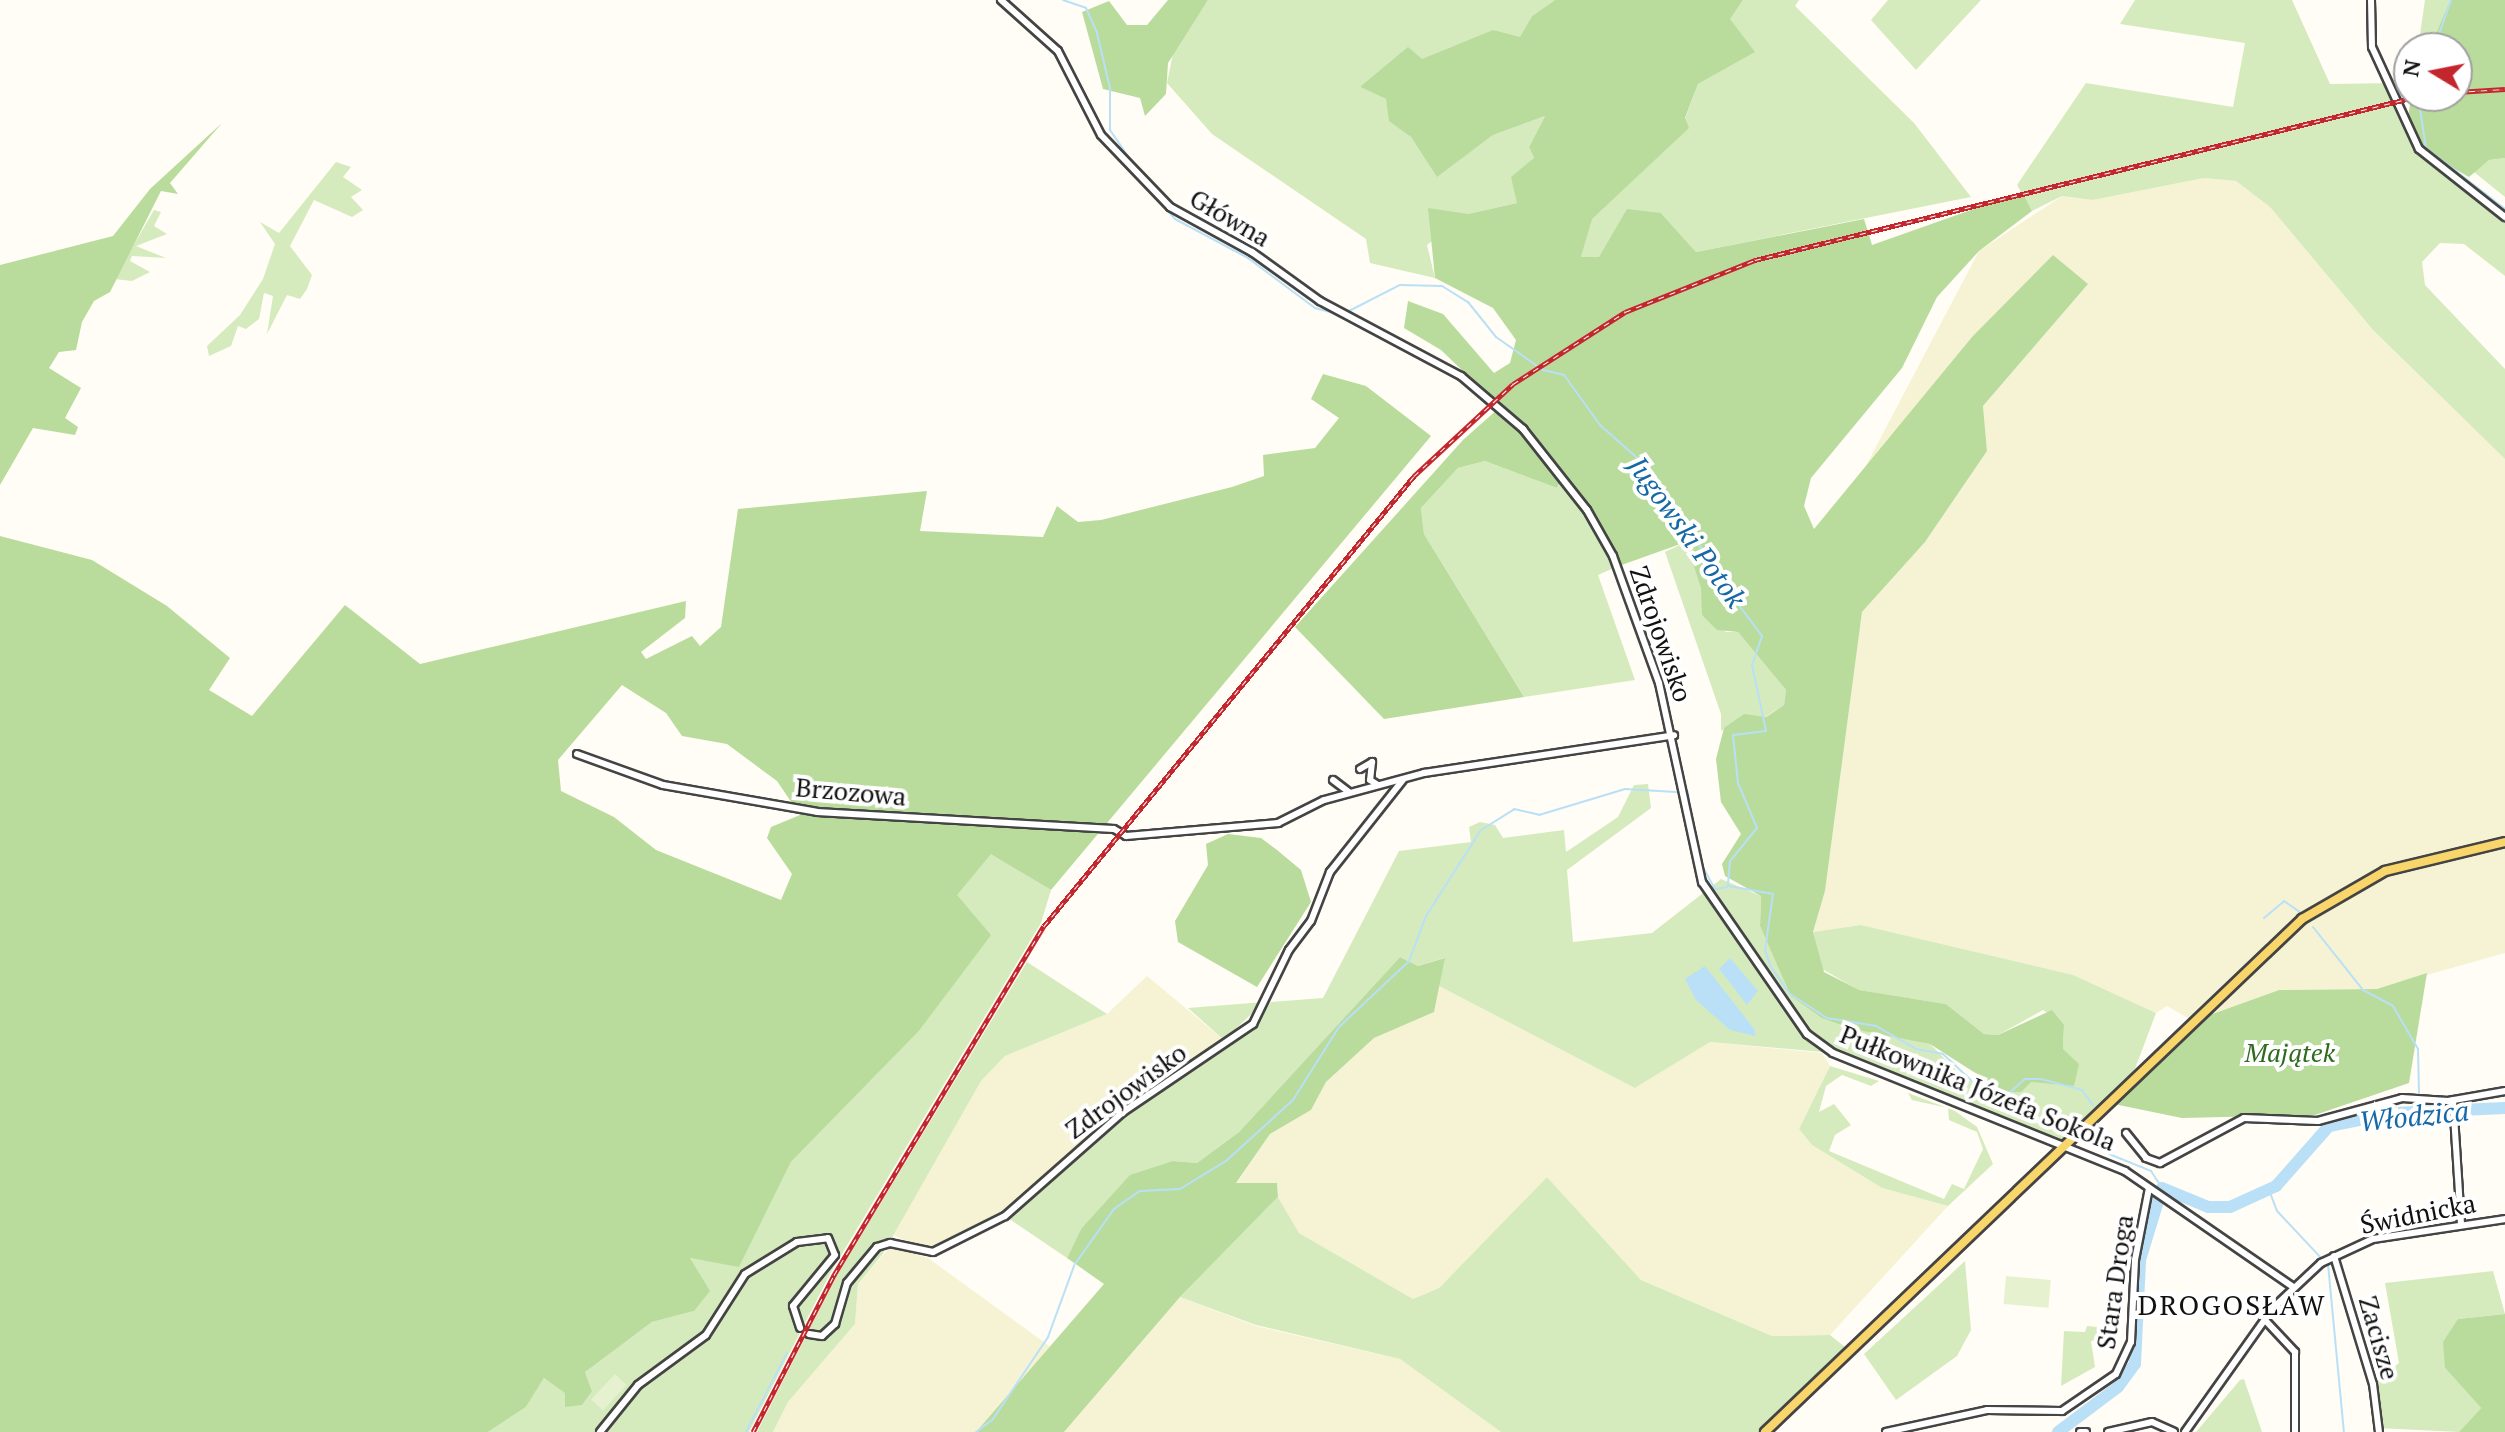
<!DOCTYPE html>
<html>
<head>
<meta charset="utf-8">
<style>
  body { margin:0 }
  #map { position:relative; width:2505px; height:1432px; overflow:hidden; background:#fffdf5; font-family:"PT Serif",serif }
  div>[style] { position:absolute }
  .farmland>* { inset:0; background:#f6f3d4 }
  .green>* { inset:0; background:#d5ebbd }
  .forest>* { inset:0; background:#b9dc9c }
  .pitch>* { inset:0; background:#e6f2cf; transform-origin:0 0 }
  .water>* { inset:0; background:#b9e0f7 }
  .stream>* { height:2px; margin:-1px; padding:0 1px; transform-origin:1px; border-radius:1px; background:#b9e0f7 }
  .river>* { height:12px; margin:-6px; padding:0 6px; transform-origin:6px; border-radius:6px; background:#b9e0f7 }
  .roads { filter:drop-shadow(2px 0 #444) drop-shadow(-2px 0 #444) drop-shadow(0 2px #444) drop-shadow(0 -2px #444) }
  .minor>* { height:6px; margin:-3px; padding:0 3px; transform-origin:3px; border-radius:3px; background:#fff }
  .major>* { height:8px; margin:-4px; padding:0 4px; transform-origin:4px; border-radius:4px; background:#f9d66b }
  .rail>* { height:5px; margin-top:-2.5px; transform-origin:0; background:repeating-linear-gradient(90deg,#fff 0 6px,#c4262e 0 12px); box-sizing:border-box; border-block:2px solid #c4262e }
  span { translate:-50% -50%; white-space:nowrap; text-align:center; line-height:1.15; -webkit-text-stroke:8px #fff; paint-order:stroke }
  .street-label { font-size:26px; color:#111 }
  .park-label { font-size:26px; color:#2f6b1f; font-style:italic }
  .water-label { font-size:28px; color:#1768a6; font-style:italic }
  .neighbourhood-label { font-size:28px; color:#111; letter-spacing:2px }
  .north { position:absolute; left:2393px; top:32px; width:80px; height:80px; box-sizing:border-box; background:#fff; border:2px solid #a0a0a0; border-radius:50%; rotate:280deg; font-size:22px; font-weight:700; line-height:32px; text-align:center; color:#111 }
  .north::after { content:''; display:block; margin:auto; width:28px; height:36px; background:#c4262e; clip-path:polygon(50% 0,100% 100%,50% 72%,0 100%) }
</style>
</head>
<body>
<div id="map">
  <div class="farmland">
    <i style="clip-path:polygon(2204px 178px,2236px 181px,2270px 207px,2373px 330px,2505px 459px,2505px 953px,2377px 989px,2279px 990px,2193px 1021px,2167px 1006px,2156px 1013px,2072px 975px,1861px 925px,1813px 932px,1825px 891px,1862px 612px,1925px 542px,1987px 451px,1983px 406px,2088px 284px,1972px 337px,1860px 477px,1979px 251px,2062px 196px,2093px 200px)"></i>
    <i style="clip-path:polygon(1147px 976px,1224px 1040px,1005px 1216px,943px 1249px,923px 1250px,892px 1234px,981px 1081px,1005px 1056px,1107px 1014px)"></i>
    <i style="clip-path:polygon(1439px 986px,1635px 1088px,1710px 1042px,1822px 1053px,1830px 1066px,1799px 1129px,1812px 1145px,1882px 1188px,1948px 1206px,1830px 1335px,1772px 1336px,1641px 1280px,1547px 1177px,1439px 1288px,1413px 1299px,1299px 1233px,1278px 1197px,1277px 1183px,1236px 1184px,1270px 1134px,1311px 1110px,1326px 1082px,1374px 1038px,1433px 1012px)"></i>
    <i style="clip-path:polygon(890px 1247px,928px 1258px,1052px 1348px,976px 1432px,773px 1432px,788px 1402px,855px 1324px,858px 1284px)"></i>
    <i style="clip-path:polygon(1180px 1297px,1256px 1326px,1400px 1359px,1501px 1432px,1064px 1432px)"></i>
  </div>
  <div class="green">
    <i style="clip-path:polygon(1208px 0,1555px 0,1532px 16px,1520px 38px,1454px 46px,1360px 87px,1386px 99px,1390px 120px,1411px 137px,1437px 176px,1493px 135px,1545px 116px,1529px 147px,1534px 158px,1517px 203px,1468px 214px,1427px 245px,1435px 278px,1370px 263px,1366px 239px,1212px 134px,1167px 83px,1173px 53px)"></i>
    <i style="clip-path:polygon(1743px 0,1799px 0,1795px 6px,1914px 123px,1971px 197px,1696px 252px,1661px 213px,1599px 257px,1581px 257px,1591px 219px,1685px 119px,1698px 84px,1754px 52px,1729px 19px)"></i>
    <i style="clip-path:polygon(1888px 0,1981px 0,1916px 70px,1871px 20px)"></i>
    <i style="clip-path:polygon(2135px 0,2292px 0,2330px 84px,2393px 83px,2411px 135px,2431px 163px,2505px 216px,2505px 276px,2464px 244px,2440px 243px,2422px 262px,2425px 285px,2505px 369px,2505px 459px,2373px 330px,2270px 207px,2236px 181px,2204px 178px,2093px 200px,2062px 196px,2032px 211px,2017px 185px,2086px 83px,2233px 107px,2245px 43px,2120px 24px)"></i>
    <i style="clip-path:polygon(2425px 0,2450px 0,2430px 48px,2418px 48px)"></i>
    <i style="clip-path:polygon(2505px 158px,2505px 197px,2474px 172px,2489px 160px)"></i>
    <i style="clip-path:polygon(336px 162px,351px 167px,343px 177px,362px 190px,351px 197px,363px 210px,352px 217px,314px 200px,290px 246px,312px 275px,307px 289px,300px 299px,287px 295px,267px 334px,273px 296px,264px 293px,259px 319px,246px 329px,238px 326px,231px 346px,209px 356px,207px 346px,240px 315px,263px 279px,275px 244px,260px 222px,279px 233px)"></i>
    <i style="clip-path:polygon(154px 210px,161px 212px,154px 226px,167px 234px,136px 246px,166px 258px,132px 256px,130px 261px,150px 272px,132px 281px,114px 279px)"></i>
    <i style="clip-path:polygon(1485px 461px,1557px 488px,1563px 479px,1587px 510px,1616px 567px,1598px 575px,1635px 680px,1524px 697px,1424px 534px,1421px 508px,1458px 468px)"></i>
    <i style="clip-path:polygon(1686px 542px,1702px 588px,1702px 615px,1726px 632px,1738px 632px,1786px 690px,1784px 705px,1765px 717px,1744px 715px,1721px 731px,1721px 714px,1665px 552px)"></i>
    <i style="clip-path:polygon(1648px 784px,1651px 808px,1567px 870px,1573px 942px,1652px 933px,1721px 879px,1761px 896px,1760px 926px,1785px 981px,1827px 1018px,1930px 1044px,1965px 1079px,2007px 1095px,2025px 1079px,2074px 1085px,2063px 1049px,2064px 1025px,2043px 1010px,1998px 1035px,1984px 1034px,1946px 1004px,1858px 990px,1819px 967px,1813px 932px,1861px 925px,2073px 975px,2156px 1013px,2130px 1082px,2064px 1145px,1833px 1053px,1710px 1042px,1635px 1088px,1439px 986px,1444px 958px,1418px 966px,1400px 957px,1239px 1132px,1197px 1163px,1173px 1161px,1081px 1229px,1067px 1258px,1005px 1216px,1123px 1112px,1253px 1029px,1271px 1002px,1323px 998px,1399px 851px,1471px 842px,1469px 827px,1480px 822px,1495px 825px,1503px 838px,1564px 830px,1566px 852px,1618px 817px,1634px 785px)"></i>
    <i style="clip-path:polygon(991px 853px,1051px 890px,1041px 923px,831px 1272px,749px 1432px,488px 1432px,526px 1407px,544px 1378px,566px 1393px,592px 1391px,585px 1372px,591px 1367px,652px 1322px,694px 1311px,697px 1277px,690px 1258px,739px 1266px,791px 1162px,919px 1031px,990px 935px,956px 895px)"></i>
    <i style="clip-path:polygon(1027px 962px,1107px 1014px,1005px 1056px,981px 1081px,882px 1255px,858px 1284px,855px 1324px,788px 1402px,773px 1432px,757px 1432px,836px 1277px)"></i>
    <i style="clip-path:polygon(1264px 1002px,1224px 1040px,1188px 1008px)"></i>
    <i style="clip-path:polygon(1830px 1066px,1879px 1081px,1871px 1086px,1842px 1075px,1826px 1086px,1819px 1112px,1834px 1104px,1851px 1125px,1835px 1135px,1829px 1151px,1944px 1199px,1952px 1184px,1964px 1189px,1983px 1149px,1977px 1132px,1949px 1120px,1948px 1108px,1912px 1100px,1908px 1093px,1955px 1111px,1977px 1127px,1993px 1164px,1948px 1206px,1882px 1188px,1812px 1145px,1799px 1129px)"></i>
    <i style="clip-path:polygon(1547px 1177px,1641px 1280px,1772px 1336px,1830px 1335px,1850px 1351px,1765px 1432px,1501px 1432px,1400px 1359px,1256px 1325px,1180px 1297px,1278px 1197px,1299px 1233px,1413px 1299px,1439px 1288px)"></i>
    <i style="clip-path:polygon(1965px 1261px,1971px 1330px,1957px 1356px,1896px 1400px,1864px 1354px)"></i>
    <i style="clip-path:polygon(2493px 1271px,2505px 1314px,2458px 1319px,2445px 1368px,2481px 1408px,2459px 1432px,2378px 1428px,2373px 1384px,2399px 1363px,2385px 1283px)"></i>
    <i style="clip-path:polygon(2087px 1326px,2097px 1327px,2098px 1340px,2091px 1341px,2095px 1367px,2061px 1386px,2064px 1331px,2085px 1332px)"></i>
    <i style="clip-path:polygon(2244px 1379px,2262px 1432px,2196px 1432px,2240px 1380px)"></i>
  </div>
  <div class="forest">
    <i style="clip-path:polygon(1168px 0,1208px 0,1168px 63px,1166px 94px,1145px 116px,1140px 98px,1103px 89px,1082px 12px,1109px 1px,1127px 25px,1147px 25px)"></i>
    <i style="clip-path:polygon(1555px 0,1743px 0,1730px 19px,1755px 52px,1698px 84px,1685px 118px,1689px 128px,1592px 219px,1581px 257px,1599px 257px,1627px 209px,1661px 213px,1696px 252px,1864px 219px,1872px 245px,2022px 192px,2032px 211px,1979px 251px,1937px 297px,1902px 368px,1811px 478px,1804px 506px,1814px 529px,1972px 337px,2053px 255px,2088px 284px,1983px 406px,1987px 451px,1925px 542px,1862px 612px,1825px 891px,1813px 932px,1824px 972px,1859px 990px,1946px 1004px,1984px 1034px,1998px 1035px,2052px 1010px,2064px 1025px,2063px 1049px,2079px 1064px,2074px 1086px,2031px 1082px,2021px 1092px,2005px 1092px,1930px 1044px,1853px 1029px,1822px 1018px,1791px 996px,1760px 926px,1761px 896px,1725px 876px,1722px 864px,1741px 834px,1721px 802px,1716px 759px,1724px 728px,1744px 714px,1766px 717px,1784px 705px,1786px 690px,1738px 632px,1717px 630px,1702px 615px,1701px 588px,1686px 542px,1616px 567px,1597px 525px,1562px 479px,1557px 488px,1485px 461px,1458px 468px,1421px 508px,1424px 534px,1524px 697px,1384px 719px,1295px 627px,1463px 440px,1499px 408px,1511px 417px,1441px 350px,1404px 328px,1408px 301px,1443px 314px,1494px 373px,1510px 363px,1516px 340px,1493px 308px,1435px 278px,1428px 208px,1468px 214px,1517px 203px,1511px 177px,1534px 158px,1529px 147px,1545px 116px,1493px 135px,1437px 177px,1411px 137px,1389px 121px,1386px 99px,1360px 87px,1408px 47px,1422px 59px,1493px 30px,1520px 37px,1532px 16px)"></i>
    <i style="clip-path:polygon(2450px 0,2505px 0,2505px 158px,2489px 160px,2469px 177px,2419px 149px,2408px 119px,2411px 96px,2457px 96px,2457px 48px,2430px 48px)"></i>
    <i style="clip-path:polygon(222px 123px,170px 183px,178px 194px,161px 191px,110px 292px,94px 301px,82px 322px,76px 350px,59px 352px,49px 368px,81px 388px,65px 418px,78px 427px,75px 435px,33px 428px,0 485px,0 265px,113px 236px,150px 189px)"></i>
    <i style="clip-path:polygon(evenodd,1323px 374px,1366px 386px,1431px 436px,1051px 890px,991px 854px,957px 895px,991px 935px,919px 1031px,791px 1162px,739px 1267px,690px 1258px,710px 1291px,694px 1311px,652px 1322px,585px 1372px,592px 1391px,582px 1405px,565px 1407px,565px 1393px,544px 1378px,526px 1407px,488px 1432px,0 1432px,0 536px,92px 560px,167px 606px,230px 658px,209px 690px,252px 716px,345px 605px,420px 664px,686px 601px,685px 618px,641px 652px,646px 659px,692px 636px,700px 646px,721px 627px,738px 509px,927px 491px,920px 531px,1043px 537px,1057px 506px,1078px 522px,1101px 520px,1232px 487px,1264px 476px,1263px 455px,1315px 448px,1339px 418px,1311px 399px,1323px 374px,622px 685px,666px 713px,682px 736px,727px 744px,777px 781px,800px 815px,771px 827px,767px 838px,792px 874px,781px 900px,656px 850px,614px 817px,561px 791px,558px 760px,622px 685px)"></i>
    <i style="clip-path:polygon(1228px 834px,1261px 838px,1277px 850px,1301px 870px,1311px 902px,1257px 987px,1178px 942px,1175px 921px,1208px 865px,1206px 844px)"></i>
    <i style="clip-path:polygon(1400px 957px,1418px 966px,1445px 958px,1434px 1012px,1374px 1038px,1326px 1082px,1311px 1110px,1270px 1134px,1236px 1183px,1277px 1183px,1278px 1197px,1180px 1297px,1064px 1432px,976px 1432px,1104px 1284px,1067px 1258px,1081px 1229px,1130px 1175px,1173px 1161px,1197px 1163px,1239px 1132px)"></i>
    <i style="clip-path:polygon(2427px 973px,2409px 1083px,2315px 1115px,2182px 1118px,2109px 1103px,2193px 1021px,2279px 990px,2377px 989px)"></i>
    <i style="clip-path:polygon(2505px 1314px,2505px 1432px,2459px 1432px,2481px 1408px,2445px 1368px,2443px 1342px,2458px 1319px)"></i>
  </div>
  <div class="pitch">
    <i style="left:2006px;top:1276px;width:45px;height:28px;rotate:5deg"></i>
    <i style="left:615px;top:1374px;width:16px;height:35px;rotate:43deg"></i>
  </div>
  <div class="water">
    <i style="clip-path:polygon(1730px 958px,1758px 991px,1747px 1005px,1719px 969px)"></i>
    <i style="clip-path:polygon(1705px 966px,1755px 1030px,1755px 1036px,1730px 1030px,1696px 1000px,1685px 979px)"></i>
  </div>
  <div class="stream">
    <i style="left:1063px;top:0;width:24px;rotate:19deg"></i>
    <i style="left:1086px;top:8px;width:27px;rotate:66deg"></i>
    <i style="left:1097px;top:33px;width:57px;rotate:76.7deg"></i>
    <i style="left:1110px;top:88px;width:42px;rotate:90deg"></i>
    <i style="left:1110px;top:130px;width:46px;rotate:55.6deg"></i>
    <i style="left:2434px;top:48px;width:51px;rotate:-70.5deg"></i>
    <i style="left:2418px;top:96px;width:53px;rotate:81.3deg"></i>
    <i style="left:2426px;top:148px;width:100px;rotate:37.7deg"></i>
    <i style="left:1135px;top:175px;width:59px;rotate:47.7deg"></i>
    <i style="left:1175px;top:219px;width:83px;rotate:28.1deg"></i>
    <i style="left:1248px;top:258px;width:84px;rotate:36.7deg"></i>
    <i style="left:1315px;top:308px;width:28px;rotate:15deg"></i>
    <i style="left:1347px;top:312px;width:59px;rotate:-27deg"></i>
    <i style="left:1400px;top:285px;width:42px;rotate:1.4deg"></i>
    <i style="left:1442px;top:286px;width:31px;rotate:32deg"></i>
    <i style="left:1468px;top:302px;width:45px;rotate:51.3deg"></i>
    <i style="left:1496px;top:337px;width:57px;rotate:35.1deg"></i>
    <i style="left:1543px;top:370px;width:22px;rotate:13deg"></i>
    <i style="left:1564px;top:375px;width:62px;rotate:54.2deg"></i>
    <i style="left:1600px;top:425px;width:57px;rotate:41.5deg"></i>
    <i style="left:1643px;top:463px;width:35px;rotate:66deg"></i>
    <i style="left:1657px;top:495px;width:97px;rotate:50deg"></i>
    <i style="left:1719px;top:569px;width:16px;rotate:75deg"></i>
    <i style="left:1723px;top:584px;width:65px;rotate:53.1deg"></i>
    <i style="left:1762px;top:636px;width:31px;rotate:109deg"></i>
    <i style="left:1752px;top:665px;width:67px;rotate:78deg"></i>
    <i style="left:1766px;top:731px;width:33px;rotate:173deg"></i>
    <i style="left:1733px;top:735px;width:48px;rotate:84.1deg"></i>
    <i style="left:1738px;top:783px;width:49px;rotate:67.1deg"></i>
    <i style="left:1757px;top:828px;width:43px;rotate:129.3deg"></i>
    <i style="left:1730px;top:861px;width:25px;rotate:95deg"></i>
    <i style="left:1688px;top:792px;width:25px;rotate:83deg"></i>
    <i style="left:1700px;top:862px;width:31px;rotate:61deg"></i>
    <i style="left:1715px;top:889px;width:12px;rotate:-9deg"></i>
    <i style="left:1729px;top:886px;width:45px;rotate:10.3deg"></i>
    <i style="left:1773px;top:894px;width:57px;rotate:98.1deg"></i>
    <i style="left:1765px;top:950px;width:18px;rotate:71deg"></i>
    <i style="left:1771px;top:967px;width:33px;rotate:55deg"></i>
    <i style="left:1790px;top:994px;width:44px;rotate:33deg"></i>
    <i style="left:1827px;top:1018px;width:50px;rotate:9.3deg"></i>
    <i style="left:1876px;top:1026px;width:46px;rotate:29.9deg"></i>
    <i style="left:1916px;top:1049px;width:27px;rotate:10deg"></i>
    <i style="left:1943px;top:1054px;width:41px;rotate:43deg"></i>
    <i style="left:1973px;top:1082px;width:36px;rotate:21deg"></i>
    <i style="left:2007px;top:1095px;width:24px;rotate:-42deg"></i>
    <i style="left:2025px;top:1079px;width:16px"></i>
    <i style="left:2041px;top:1079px;width:42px;rotate:15deg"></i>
    <i style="left:2082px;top:1090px;width:19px;rotate:54deg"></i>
    <i style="left:2264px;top:918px;width:26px;rotate:-40deg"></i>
    <i style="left:2284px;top:901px;width:19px;rotate:35deg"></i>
    <i style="left:2313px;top:927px;width:80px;rotate:51.6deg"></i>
    <i style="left:2363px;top:990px;width:34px;rotate:28deg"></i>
    <i style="left:2393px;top:1006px;width:50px;rotate:59.8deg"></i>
    <i style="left:2418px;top:1049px;width:44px;rotate:88.7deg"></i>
    <i style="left:2413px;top:1111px;width:8px;rotate:-90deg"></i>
    <i style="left:2096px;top:1127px;width:30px;rotate:64deg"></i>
    <i style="left:2109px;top:1154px;width:45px;rotate:22deg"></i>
    <i style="left:2151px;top:1171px;width:20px;rotate:57deg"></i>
    <i style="left:2269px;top:1190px;width:22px;rotate:69deg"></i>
    <i style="left:2277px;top:1211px;width:67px;rotate:46.8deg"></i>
    <i style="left:1075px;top:1264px;width:67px;rotate:-54.7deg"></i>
    <i style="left:1114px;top:1209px;width:32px;rotate:-35deg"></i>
    <i style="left:1140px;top:1191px;width:40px;rotate:-2.9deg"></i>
    <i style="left:1180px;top:1189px;width:54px;rotate:-31.3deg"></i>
    <i style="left:1226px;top:1161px;width:91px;rotate:-42.3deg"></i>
    <i style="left:1293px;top:1100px;width:86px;rotate:-57.8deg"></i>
    <i style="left:1339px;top:1027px;width:96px;rotate:-43.3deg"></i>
    <i style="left:1409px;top:961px;width:48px;rotate:-69.3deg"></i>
    <i style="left:1426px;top:916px;width:102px;rotate:-57.4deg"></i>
    <i style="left:1481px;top:830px;width:39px;rotate:-32deg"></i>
    <i style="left:1514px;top:809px;width:26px;rotate:13deg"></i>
    <i style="left:1539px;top:815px;width:90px;rotate:-16.8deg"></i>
    <i style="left:1625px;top:789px;width:51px;rotate:3.4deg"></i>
    <i style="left:2328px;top:1264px;width:169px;rotate:84.6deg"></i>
    <i style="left:746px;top:1432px;width:89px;rotate:-62.6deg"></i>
    <i style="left:976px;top:1432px;width:21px;rotate:-37deg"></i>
    <i style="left:993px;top:1419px;width:99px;rotate:-56.1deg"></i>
    <i style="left:1048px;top:1337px;width:76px;rotate:-69.9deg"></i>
  </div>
  <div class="river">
    <i style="left:2058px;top:1432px;width:75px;rotate:-36.9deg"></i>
    <i style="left:2118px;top:1387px;width:29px;rotate:-54deg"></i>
    <i style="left:2135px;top:1364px;width:104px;rotate:-87.2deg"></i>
    <i style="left:2140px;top:1260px;width:75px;rotate:-73deg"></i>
    <i style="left:2162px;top:1188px;width:50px;rotate:22.4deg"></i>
    <i style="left:2208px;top:1207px;width:22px"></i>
    <i style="left:2230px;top:1207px;width:51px;rotate:-24.5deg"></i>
    <i style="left:2276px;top:1186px;width:80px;rotate:-48.5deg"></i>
    <i style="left:2329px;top:1126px;width:66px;rotate:-11.3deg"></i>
    <i style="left:2394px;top:1113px;width:111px;rotate:-2.6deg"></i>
  </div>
  <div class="roads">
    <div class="minor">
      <i style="left:1001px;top:0;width:76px;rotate:41.8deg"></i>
      <i style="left:1058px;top:51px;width:94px;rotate:62.9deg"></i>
      <i style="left:1101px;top:135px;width:100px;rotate:46.2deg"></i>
      <i style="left:1170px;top:207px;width:94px;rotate:28.8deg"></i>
      <i style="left:1252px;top:252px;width:84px;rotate:35.8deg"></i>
      <i style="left:1320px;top:301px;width:160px;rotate:28deg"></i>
      <i style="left:1461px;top:376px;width:82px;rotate:40.5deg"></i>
      <i style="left:1523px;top:429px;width:103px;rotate:51.7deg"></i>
      <i style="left:1587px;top:510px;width:53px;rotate:60.5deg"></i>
      <i style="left:1613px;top:556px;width:135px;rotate:70.1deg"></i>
      <i style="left:1659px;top:683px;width:204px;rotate:77.8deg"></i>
      <i style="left:1702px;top:882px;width:185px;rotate:55.4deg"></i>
      <i style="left:1807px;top:1034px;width:32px;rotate:36deg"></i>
      <i style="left:1833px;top:1053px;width:315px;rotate:22deg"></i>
      <i style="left:2125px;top:1171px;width:203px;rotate:34.6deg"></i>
      <i style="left:2371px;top:0;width:47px;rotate:88.8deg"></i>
      <i style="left:2372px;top:47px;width:112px;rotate:65.3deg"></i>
      <i style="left:2419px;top:149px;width:110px;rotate:38.3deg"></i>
      <i style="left:577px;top:754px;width:91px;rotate:19.8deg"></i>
      <i style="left:663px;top:785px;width:156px;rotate:9.9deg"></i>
      <i style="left:817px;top:812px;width:297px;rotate:3.3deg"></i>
      <i style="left:1114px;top:829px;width:14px;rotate:30deg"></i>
      <i style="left:1126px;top:836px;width:153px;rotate:-4.9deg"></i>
      <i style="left:1278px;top:823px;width:51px;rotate:-26.6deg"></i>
      <i style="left:1324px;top:800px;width:104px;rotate:-15.1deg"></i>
      <i style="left:1424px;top:773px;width:253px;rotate:-8.6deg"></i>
      <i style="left:1360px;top:769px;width:14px;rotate:-30deg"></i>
      <i style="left:1372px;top:762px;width:18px;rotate:96deg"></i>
      <i style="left:1370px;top:780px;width:9px;rotate:32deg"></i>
      <i style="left:1333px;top:780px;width:20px;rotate:37deg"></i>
      <i style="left:2453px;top:1100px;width:125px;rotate:86.3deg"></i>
      <i style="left:2126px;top:1133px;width:32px;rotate:51deg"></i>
      <i style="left:2146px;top:1158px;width:15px;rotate:20deg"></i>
      <i style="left:2160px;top:1163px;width:95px;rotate:-28.2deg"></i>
      <i style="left:2244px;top:1118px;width:74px;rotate:2.3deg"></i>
      <i style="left:2318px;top:1121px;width:87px;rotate:-15.3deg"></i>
      <i style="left:2402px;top:1098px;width:46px;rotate:3.7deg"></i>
      <i style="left:2448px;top:1101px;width:58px;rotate:-10deg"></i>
      <i style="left:2334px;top:1256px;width:134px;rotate:73.1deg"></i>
      <i style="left:2373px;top:1384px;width:48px;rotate:82.9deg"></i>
      <i style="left:2265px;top:1320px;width:44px;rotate:46.8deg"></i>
      <i style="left:2295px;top:1352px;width:80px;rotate:90deg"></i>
      <i style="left:809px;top:1334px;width:13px;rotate:9deg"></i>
      <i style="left:822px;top:1336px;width:18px;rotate:-43deg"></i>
      <i style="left:835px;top:1324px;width:43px;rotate:-73.7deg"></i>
      <i style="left:847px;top:1283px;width:47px;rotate:-50.2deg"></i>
      <i style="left:877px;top:1247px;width:14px;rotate:-17deg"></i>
      <i style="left:890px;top:1243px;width:44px;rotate:11.8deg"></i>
      <i style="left:933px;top:1252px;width:80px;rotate:-26.6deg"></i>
      <i style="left:1005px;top:1216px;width:157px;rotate:-41.4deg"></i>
      <i style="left:1123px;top:1112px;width:157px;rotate:-34.1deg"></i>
      <i style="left:1253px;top:1024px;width:82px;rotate:-64.1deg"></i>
      <i style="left:1289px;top:950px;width:36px;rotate:-53deg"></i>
      <i style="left:1311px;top:921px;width:53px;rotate:-68.8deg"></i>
      <i style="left:1330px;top:872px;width:117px;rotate:-51.6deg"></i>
      <i style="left:600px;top:1432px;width:60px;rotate:-51deg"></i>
      <i style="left:638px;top:1385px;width:84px;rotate:-36.3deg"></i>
      <i style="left:706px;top:1335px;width:72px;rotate:-57.4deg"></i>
      <i style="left:745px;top:1274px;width:61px;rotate:-31.6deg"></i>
      <i style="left:797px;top:1242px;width:31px;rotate:-7deg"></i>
      <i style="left:828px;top:1238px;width:18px;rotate:68deg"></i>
      <i style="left:835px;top:1255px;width:66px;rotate:129.5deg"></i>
      <i style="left:793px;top:1306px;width:23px;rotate:72deg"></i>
      <i style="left:1886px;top:1432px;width:103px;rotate:-12.3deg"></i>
      <i style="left:1987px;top:1410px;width:75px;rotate:0.8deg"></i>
      <i style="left:2062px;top:1411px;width:65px;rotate:-34.4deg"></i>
      <i style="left:2116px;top:1374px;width:35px;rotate:-65deg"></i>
      <i style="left:2131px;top:1342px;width:82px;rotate:-87.2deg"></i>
      <i style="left:2135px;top:1260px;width:73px;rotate:-79deg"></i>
      <i style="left:2080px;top:1432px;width:6px"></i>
      <i style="left:2108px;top:1432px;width:45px;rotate:-12.8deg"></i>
      <i style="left:2152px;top:1422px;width:24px;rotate:24deg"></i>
      <i style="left:2185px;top:1432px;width:152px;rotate:-54.6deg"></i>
      <i style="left:2273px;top:1308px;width:66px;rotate:-43.2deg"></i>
      <i style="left:2321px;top:1263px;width:57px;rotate:-24.8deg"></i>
      <i style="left:2373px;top:1239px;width:134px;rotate:-8.6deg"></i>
    </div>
    <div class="major">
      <i style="left:1765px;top:1432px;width:743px;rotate:-43.69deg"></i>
      <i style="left:2302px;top:919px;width:96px;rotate:-30deg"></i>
      <i style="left:2385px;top:871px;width:123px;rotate:-13.6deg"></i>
    </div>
  </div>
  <div class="rail">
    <i style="left:2457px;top:92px;width:48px;rotate:-3.6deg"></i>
    <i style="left:753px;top:1432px;width:177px;rotate:-62.7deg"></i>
    <i style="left:834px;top:1275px;width:407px;rotate:-59deg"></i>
    <i style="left:1044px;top:926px;width:583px;rotate:-50.57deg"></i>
    <i style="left:1414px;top:476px;width:135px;rotate:-42.9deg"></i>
    <i style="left:1513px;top:384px;width:133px;rotate:-32.7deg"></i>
    <i style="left:1625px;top:312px;width:140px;rotate:-21.8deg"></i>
    <i style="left:1755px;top:260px;width:684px;rotate:-13.87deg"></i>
  </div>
  <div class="street-label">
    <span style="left:1230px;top:218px;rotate:30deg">Główna</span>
    <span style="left:1661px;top:634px;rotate:71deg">Zdrojowisko</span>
    <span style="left:851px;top:792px;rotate:5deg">Brzozowa</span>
    <span style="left:1978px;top:1088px;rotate:22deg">Pułkownika Józefa Sokola</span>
    <span style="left:1126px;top:1091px;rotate:-36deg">Zdrojowisko</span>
    <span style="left:2418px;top:1214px;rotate:-11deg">Świdnicka</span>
    <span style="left:2115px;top:1282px;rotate:-82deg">Stara Droga</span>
    <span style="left:2379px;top:1338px;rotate:74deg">Zacisze</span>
  </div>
  <div class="park-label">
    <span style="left:2290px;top:1053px">Majątek</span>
  </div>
  <div class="water-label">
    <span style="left:1687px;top:532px;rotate:54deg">Jugowski Potok</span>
    <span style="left:2414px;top:1116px;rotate:-6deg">Włodzica</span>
  </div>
  <div class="neighbourhood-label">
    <span style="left:2232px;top:1305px">DROGOSŁAW</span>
  </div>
  <div class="north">N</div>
</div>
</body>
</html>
